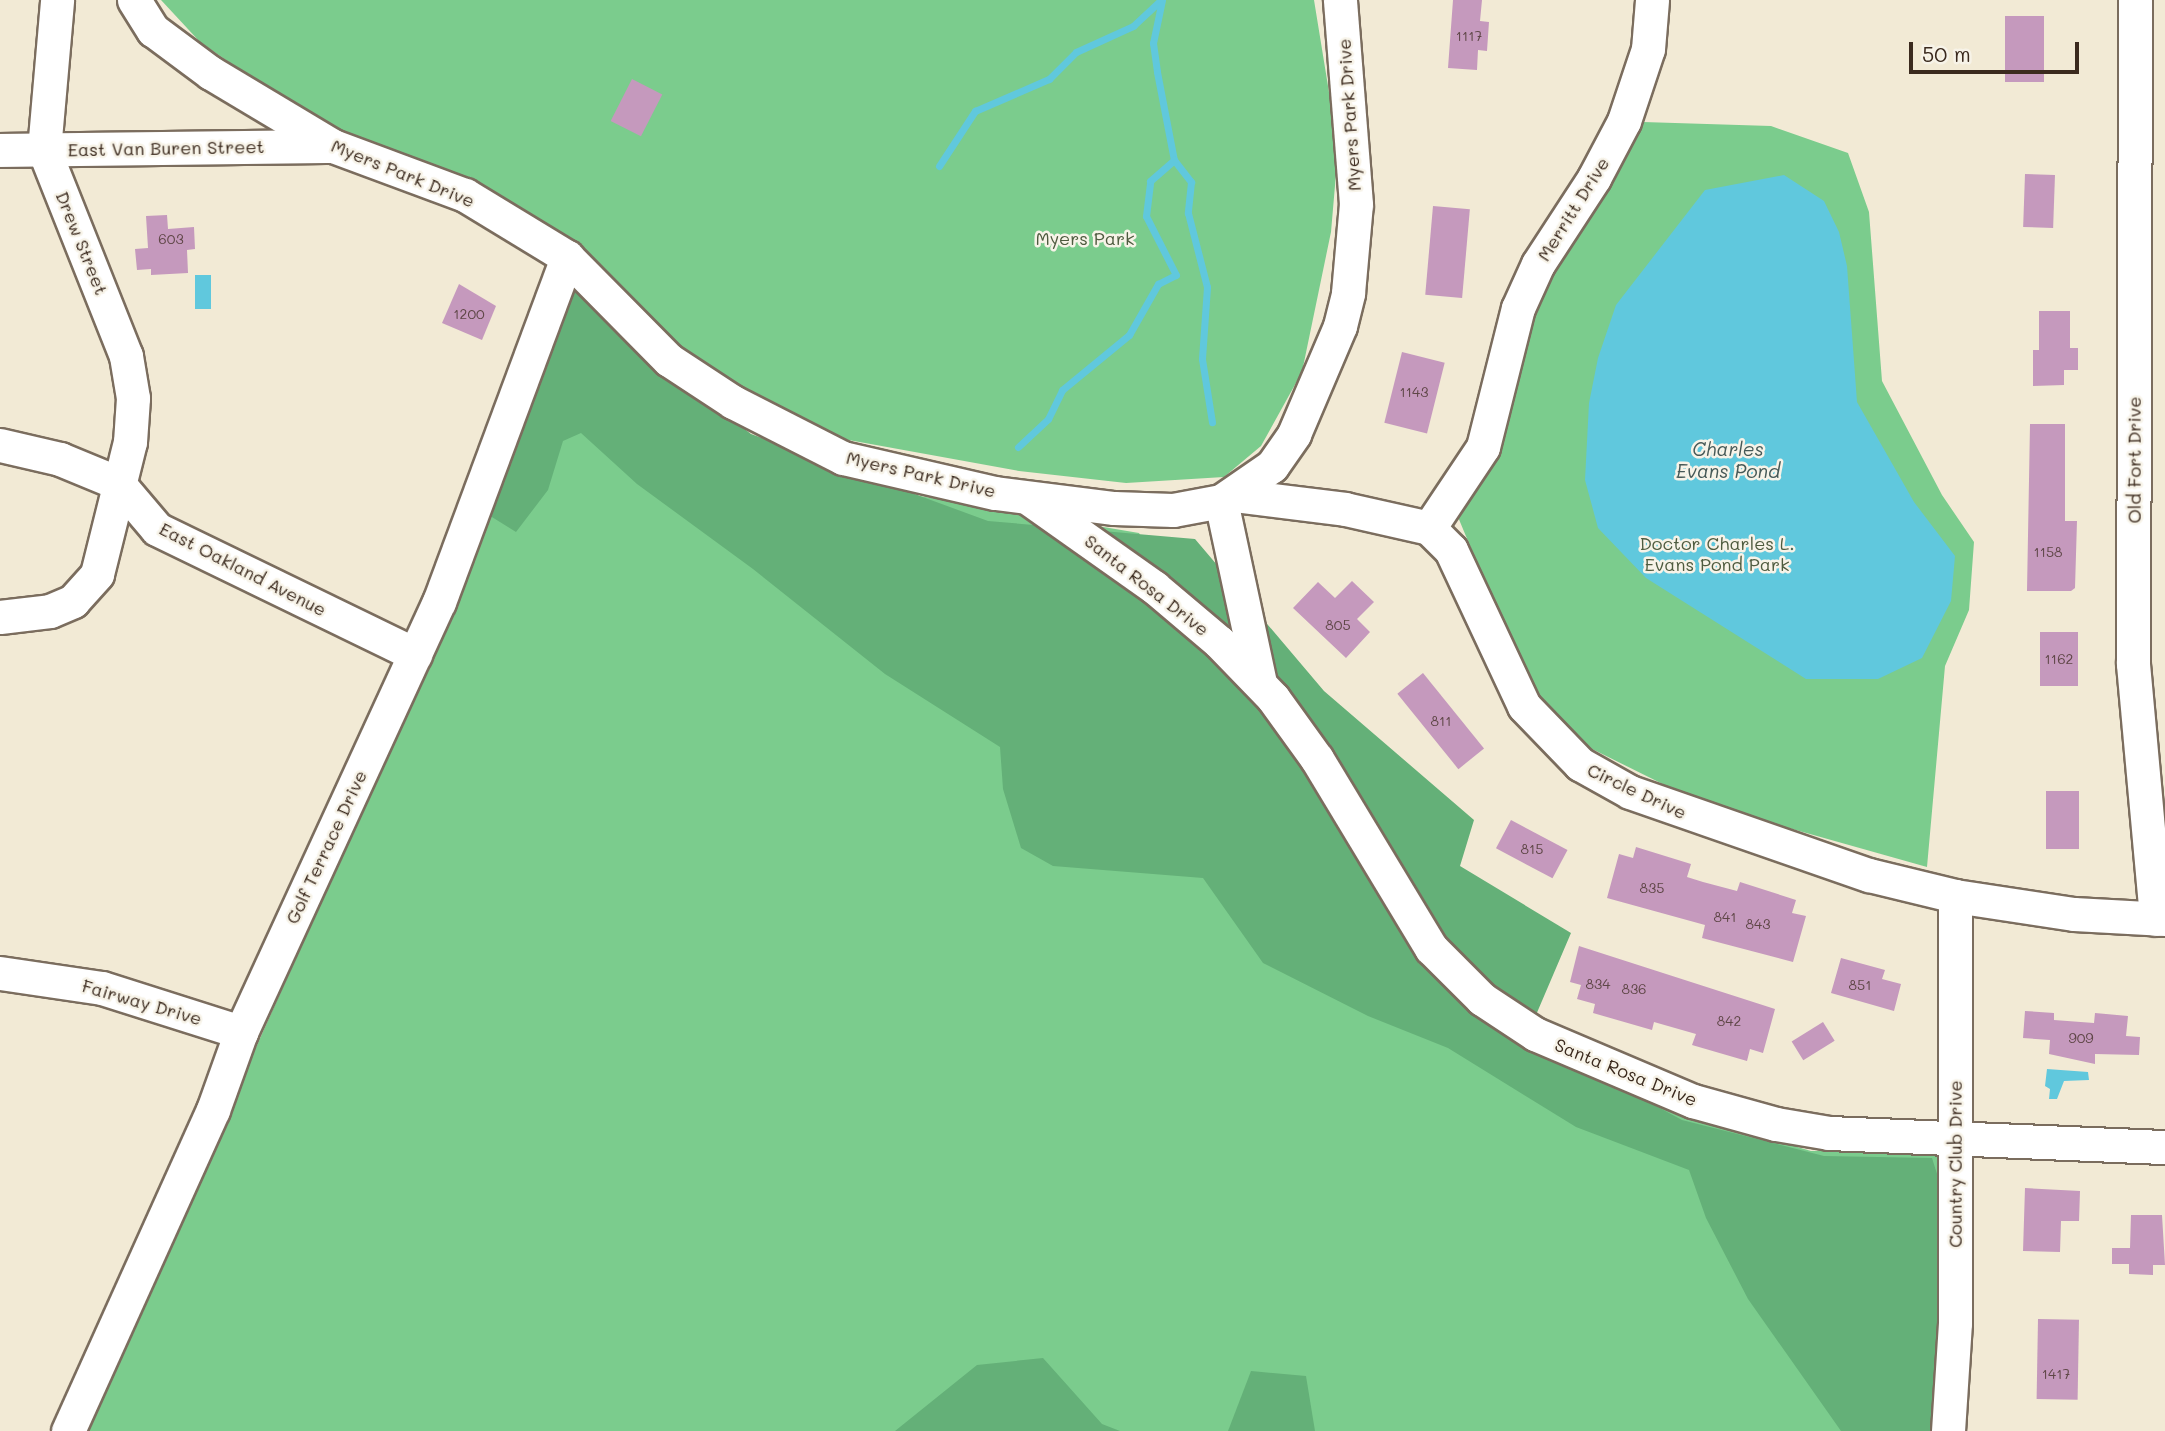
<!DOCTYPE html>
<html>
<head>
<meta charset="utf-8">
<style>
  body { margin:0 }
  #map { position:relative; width:2165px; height:1431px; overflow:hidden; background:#f2ead5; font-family:Mali,sans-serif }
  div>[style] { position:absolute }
  .green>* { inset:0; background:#7bcc8d }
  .forest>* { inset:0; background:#64b078 }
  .water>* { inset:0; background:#60c8dd; transform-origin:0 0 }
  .stream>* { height:7px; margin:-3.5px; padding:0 3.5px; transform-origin:3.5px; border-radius:3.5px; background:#60c8dd }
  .building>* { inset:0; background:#c599bd; transform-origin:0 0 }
  .roads { filter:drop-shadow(2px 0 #7b6d5e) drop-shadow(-2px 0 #7b6d5e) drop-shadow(0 2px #7b6d5e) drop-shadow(0 -2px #7b6d5e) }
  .minor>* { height:33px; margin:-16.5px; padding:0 16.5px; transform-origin:16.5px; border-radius:16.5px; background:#fff }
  span { translate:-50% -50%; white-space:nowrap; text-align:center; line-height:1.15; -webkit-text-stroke:5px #f7f3e8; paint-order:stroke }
  .number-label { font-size:14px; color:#5e4646 }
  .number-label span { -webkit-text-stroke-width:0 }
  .street-label { font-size:18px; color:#3b2a1e }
  .park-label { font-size:18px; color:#4e5b3f }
  .water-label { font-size:19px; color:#465957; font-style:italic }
  .scale { position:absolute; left:1909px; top:42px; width:170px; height:32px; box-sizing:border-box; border:4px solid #3b2a1e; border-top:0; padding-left:9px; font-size:21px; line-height:24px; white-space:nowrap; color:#3b2a1e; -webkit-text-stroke:5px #f7f3e8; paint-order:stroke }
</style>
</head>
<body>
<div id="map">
  <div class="green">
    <i style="clip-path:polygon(161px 0,1314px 0,1335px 129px,1336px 174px,1331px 232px,1302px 372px,1261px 446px,1224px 477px,1126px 483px,1019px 471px,832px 437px,662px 341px,590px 270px,335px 136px,200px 42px)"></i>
    <i style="clip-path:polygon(1643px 122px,1771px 126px,1848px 153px,1869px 212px,1882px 381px,1942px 495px,1974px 542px,1969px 610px,1945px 666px,1927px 867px,1703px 804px,1584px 745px,1546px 709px,1514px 652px,1458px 517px,1484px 479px,1505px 432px,1523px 345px,1540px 292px)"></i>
    <i style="clip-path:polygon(565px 292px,735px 433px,920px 496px,1139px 533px,1234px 706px,1513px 1037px,1646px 1102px,1811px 1151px,1940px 1148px,1932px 1431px,84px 1431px,409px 706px)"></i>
  </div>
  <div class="forest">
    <i style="clip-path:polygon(568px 280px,626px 337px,751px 434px,988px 521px,1195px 539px,1324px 691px,1474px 820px,1460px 866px,1571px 933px,1527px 1036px,1682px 1120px,1824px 1156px,1932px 1158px,1944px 1196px,1942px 1345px,1933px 1431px,1841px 1431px,1748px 1299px,1706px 1218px,1689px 1170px,1576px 1127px,1448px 1048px,1368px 1016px,1263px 963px,1203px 878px,1053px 866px,1021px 848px,1003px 789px,1000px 747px,885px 674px,753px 569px,637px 484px,581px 433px,563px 441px,548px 490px,516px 532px,479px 509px)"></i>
    <i style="clip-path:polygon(1043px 1358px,1102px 1424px,1120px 1431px,895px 1431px,977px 1365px)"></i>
    <i style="clip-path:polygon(1251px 1371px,1306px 1376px,1315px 1431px,1228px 1431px)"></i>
  </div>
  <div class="water">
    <i style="clip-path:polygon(1784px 175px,1824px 201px,1839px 232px,1847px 266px,1857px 402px,1914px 502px,1955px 556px,1951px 601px,1922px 658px,1878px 679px,1806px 679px,1646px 578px,1598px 528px,1585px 480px,1589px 403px,1598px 358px,1616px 305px,1705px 190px)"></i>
    <i style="left:195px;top:275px;width:16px;height:34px"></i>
    <i style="clip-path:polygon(2047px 1069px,2088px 1072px,2089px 1080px,2064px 1081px,2057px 1099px,2049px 1099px,2050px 1089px,2045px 1086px)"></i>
  </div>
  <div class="stream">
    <i style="left:1162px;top:0;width:44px;rotate:101.8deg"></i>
    <i style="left:1153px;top:43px;width:29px;rotate:82deg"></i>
    <i style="left:1157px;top:72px;width:90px;rotate:79.1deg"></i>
    <i style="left:1174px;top:160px;width:28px;rotate:52deg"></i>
    <i style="left:1191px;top:182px;width:31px;rotate:96deg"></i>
    <i style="left:1188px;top:213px;width:76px;rotate:75.6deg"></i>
    <i style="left:1207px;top:287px;width:72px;rotate:94deg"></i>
    <i style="left:1202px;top:359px;width:64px;rotate:81deg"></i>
    <i style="left:939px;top:166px;width:66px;rotate:-56.8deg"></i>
    <i style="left:975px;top:111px;width:81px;rotate:-23.4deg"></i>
    <i style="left:1049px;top:79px;width:38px;rotate:-45deg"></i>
    <i style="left:1076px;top:52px;width:63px;rotate:-24.5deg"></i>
    <i style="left:1133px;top:26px;width:38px;rotate:-43deg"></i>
    <i style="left:1018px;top:447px;width:41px;rotate:-43deg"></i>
    <i style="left:1048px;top:419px;width:32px;rotate:-64deg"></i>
    <i style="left:1062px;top:390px;width:87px;rotate:-39.4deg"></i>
    <i style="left:1129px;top:335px;width:59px;rotate:-60.4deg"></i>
    <i style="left:1158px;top:284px;width:20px;rotate:-27deg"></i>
    <i style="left:1176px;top:275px;width:66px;rotate:-117deg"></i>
    <i style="left:1146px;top:216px;width:35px;rotate:-83deg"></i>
    <i style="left:1150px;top:181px;width:32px;rotate:-41deg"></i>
  </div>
  <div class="building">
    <i style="clip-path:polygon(1453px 0,1482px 0,1480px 21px,1489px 22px,1487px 51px,1478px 50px,1477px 70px,1448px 68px)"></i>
    <i style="left:2005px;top:16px;width:39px;height:66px"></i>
    <i style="left:632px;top:79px;width:34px;height:47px;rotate:27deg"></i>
    <i style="left:2025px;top:174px;width:30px;height:53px;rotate:2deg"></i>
    <i style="left:1433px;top:206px;width:37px;height:89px;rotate:5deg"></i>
    <i style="clip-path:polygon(167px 215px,168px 229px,194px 227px,195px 249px,187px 250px,188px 273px,151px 275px,151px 269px,137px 270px,135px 249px,148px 248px,146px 216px)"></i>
    <i style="clip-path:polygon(459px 284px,496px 306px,482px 340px,442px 323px)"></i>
    <i style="clip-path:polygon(2039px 311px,2070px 311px,2070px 348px,2078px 348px,2078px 370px,2064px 370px,2064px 385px,2033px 386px,2033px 350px,2039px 350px)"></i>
    <i style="left:1402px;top:352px;width:44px;height:73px;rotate:14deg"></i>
    <i style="clip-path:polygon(2030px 424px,2065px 424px,2065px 521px,2077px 521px,2075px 588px,2071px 591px,2027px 591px)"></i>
    <i style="clip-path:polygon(1352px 581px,1374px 602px,1357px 619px,1370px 632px,1346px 658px,1293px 608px,1318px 582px,1335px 598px)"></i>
    <i style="left:2040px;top:632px;width:38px;height:54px"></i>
    <i style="left:1423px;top:673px;width:97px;height:33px;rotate:51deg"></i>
    <i style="left:2046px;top:791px;width:33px;height:58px"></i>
    <i style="left:1511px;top:820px;width:64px;height:32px;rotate:28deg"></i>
    <i style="clip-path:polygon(1636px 847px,1691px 864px,1687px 877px,1703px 882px,1737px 891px,1740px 882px,1796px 900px,1792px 913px,1806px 916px,1793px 962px,1702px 938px,1705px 925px,1607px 898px,1619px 854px,1633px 858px)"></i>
    <i style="clip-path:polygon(1579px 946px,1775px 1009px,1763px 1053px,1750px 1049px,1747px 1061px,1692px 1045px,1696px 1034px,1654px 1022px,1652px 1030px,1593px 1013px,1595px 1004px,1577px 999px,1581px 985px,1570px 982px)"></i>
    <i style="clip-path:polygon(1841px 958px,1885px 970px,1882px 979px,1901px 984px,1894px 1011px,1831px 993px)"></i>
    <i style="clip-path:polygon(2025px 1011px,2054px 1013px,2054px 1020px,2094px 1023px,2095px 1013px,2128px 1016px,2126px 1036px,2140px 1037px,2139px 1055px,2095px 1054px,2095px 1064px,2049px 1054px,2050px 1040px,2023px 1038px)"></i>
    <i style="left:1823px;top:1022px;width:22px;height:37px;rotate:58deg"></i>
    <i style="clip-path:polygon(2025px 1188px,2080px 1191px,2079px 1221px,2061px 1221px,2060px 1252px,2023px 1251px)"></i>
    <i style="clip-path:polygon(2131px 1215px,2162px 1215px,2165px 1265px,2153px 1265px,2153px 1275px,2129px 1274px,2129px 1264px,2112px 1264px,2112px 1248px,2130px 1248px)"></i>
    <i style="left:2038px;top:1319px;width:41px;height:80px;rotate:1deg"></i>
  </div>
  <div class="roads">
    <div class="minor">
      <i style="left:134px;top:0;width:36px;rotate:58deg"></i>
      <i style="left:153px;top:30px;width:72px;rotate:36.6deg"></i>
      <i style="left:211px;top:73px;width:142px;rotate:30.9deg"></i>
      <i style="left:333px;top:146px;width:141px;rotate:20.4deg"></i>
      <i style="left:465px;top:195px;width:119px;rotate:31.3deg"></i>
      <i style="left:567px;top:257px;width:145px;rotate:45.3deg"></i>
      <i style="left:669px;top:360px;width:77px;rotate:33.3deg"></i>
      <i style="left:733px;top:402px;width:123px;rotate:27deg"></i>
      <i style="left:843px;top:458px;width:156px;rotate:13deg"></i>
      <i style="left:995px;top:493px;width:120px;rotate:7.2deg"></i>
      <i style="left:1114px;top:508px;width:59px;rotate:1.9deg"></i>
      <i style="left:1173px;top:510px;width:49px;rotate:-10.6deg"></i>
      <i style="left:1221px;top:501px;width:62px;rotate:-34.5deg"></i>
      <i style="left:1272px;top:466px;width:39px;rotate:-55deg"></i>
      <i style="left:1294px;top:434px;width:117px;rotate:-66.9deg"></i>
      <i style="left:1340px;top:326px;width:34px;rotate:-76deg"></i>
      <i style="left:1348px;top:293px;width:89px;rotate:-84.9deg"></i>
      <i style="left:1356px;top:204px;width:205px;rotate:-94.5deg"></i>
      <i style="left:2135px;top:0;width:664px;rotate:90.17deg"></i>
      <i style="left:2133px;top:664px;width:256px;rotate:84.8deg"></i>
      <i style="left:0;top:150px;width:330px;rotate:-0.7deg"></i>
      <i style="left:0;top:445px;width:62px;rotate:13.1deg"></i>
      <i style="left:60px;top:459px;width:63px;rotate:22.5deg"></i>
      <i style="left:118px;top:483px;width:60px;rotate:49.7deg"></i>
      <i style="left:157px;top:529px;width:287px;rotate:25.9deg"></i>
      <i style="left:1233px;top:495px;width:113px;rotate:7.1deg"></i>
      <i style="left:1345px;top:509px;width:86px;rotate:12.7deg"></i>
      <i style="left:1429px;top:528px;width:31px;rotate:45deg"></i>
      <i style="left:1451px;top:550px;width:172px;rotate:64.9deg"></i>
      <i style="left:1524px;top:706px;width:81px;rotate:46deg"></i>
      <i style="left:1580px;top:764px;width:57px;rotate:29.2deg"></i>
      <i style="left:1630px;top:792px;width:253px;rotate:19.2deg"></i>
      <i style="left:1869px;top:875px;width:89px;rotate:13.7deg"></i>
      <i style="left:1955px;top:896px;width:120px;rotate:8.6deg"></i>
      <i style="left:2074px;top:914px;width:91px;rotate:3.1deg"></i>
      <i style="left:1031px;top:500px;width:151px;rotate:35.3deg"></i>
      <i style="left:1154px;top:587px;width:85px;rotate:40.2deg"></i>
      <i style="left:1219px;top:642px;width:78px;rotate:46deg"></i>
      <i style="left:1273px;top:698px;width:75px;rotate:54.2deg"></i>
      <i style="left:1317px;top:759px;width:221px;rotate:58.9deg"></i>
      <i style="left:1431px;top:948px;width:72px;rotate:45deg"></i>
      <i style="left:1482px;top:999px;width:64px;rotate:33.4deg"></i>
      <i style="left:1535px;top:1034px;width:172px;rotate:23deg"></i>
      <i style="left:1693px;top:1101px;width:86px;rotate:15.5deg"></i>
      <i style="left:1776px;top:1124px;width:54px;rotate:9.6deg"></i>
      <i style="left:1829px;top:1133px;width:336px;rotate:2.4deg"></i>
      <i style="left:1221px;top:501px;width:186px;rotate:77.9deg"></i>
      <i style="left:1429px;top:528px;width:97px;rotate:-56.3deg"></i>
      <i style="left:1483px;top:447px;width:143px;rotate:-75.9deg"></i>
      <i style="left:1518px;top:308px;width:48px;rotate:-65.6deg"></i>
      <i style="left:1538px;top:264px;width:103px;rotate:-56.9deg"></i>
      <i style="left:1594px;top:178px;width:64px;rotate:-62.2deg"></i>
      <i style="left:1624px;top:121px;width:76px;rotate:-71.6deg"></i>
      <i style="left:1648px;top:49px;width:49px;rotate:-85.3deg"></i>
      <i style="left:0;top:617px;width:50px;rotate:-6.8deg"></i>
      <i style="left:50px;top:611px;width:25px;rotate:-23deg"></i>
      <i style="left:73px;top:601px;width:36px;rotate:-48deg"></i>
      <i style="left:97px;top:574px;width:136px;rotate:-76deg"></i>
      <i style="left:130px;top:442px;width:44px;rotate:-86.1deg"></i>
      <i style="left:133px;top:398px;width:43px;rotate:-99.5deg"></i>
      <i style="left:126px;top:356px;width:222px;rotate:-111.7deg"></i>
      <i style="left:44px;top:150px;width:151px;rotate:-85deg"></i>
      <i style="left:0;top:973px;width:103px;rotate:8.4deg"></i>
      <i style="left:102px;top:988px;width:146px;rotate:17.6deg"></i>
      <i style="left:68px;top:1431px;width:352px;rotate:-65.7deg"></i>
      <i style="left:213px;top:1110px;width:83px;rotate:-70.3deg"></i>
      <i style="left:241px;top:1032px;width:473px;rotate:-65.3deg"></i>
      <i style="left:439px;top:602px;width:368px;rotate:-69.6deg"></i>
      <i style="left:1948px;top:1431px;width:108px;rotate:-86.3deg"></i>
      <i style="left:1955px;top:1323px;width:427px;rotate:-90deg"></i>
    </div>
  </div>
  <div class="number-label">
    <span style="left:1469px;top:36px">1117</span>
    <span style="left:171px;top:239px">603</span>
    <span style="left:469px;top:314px">1200</span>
    <span style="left:1414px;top:392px">1143</span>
    <span style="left:2048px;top:552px">1158</span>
    <span style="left:1338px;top:625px">805</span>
    <span style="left:2059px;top:659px">1162</span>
    <span style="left:1441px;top:721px">811</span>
    <span style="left:1532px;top:849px">815</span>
    <span style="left:1652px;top:888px">835</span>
    <span style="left:1725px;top:917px">841</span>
    <span style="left:1758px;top:924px">843</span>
    <span style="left:1598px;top:984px">834</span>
    <span style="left:1860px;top:985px">851</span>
    <span style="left:1634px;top:989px">836</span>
    <span style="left:1729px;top:1021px">842</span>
    <span style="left:2081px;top:1038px">909</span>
    <span style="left:2056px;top:1374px">1417</span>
  </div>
  <div class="street-label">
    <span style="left:1349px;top:115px;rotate:-94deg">Myers Park Drive</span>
    <span style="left:166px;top:148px;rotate:-1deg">East Van Buren Street</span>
    <span style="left:403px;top:173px;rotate:22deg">Myers Park Drive</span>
    <span style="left:1573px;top:209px;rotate:-58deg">Merritt Drive</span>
    <span style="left:82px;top:243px;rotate:68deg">Drew Street</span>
    <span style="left:2134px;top:460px;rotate:-90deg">Old Fort Drive</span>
    <span style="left:921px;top:474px;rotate:13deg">Myers Park Drive</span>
    <span style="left:243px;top:569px;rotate:27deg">East Oakland Avenue</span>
    <span style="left:1147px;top:585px;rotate:38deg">Santa Rosa Drive</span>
    <span style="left:1637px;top:791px;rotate:25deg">Circle Drive</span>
    <span style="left:326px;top:847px;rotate:-65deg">Golf Terrace Drive</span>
    <span style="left:142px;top:1002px;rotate:16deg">Fairway Drive</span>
    <span style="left:1626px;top:1072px;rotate:22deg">Santa Rosa Drive</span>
    <span style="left:1955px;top:1164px;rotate:-90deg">Country Club Drive</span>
  </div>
  <div class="park-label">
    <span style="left:1085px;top:238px">Myers Park</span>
    <span style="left:1717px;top:554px">Doctor Charles L.<br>Evans Pond Park</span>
  </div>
  <div class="water-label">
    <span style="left:1728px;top:460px">Charles<br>Evans Pond</span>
  </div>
  <div class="scale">50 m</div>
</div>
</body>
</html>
